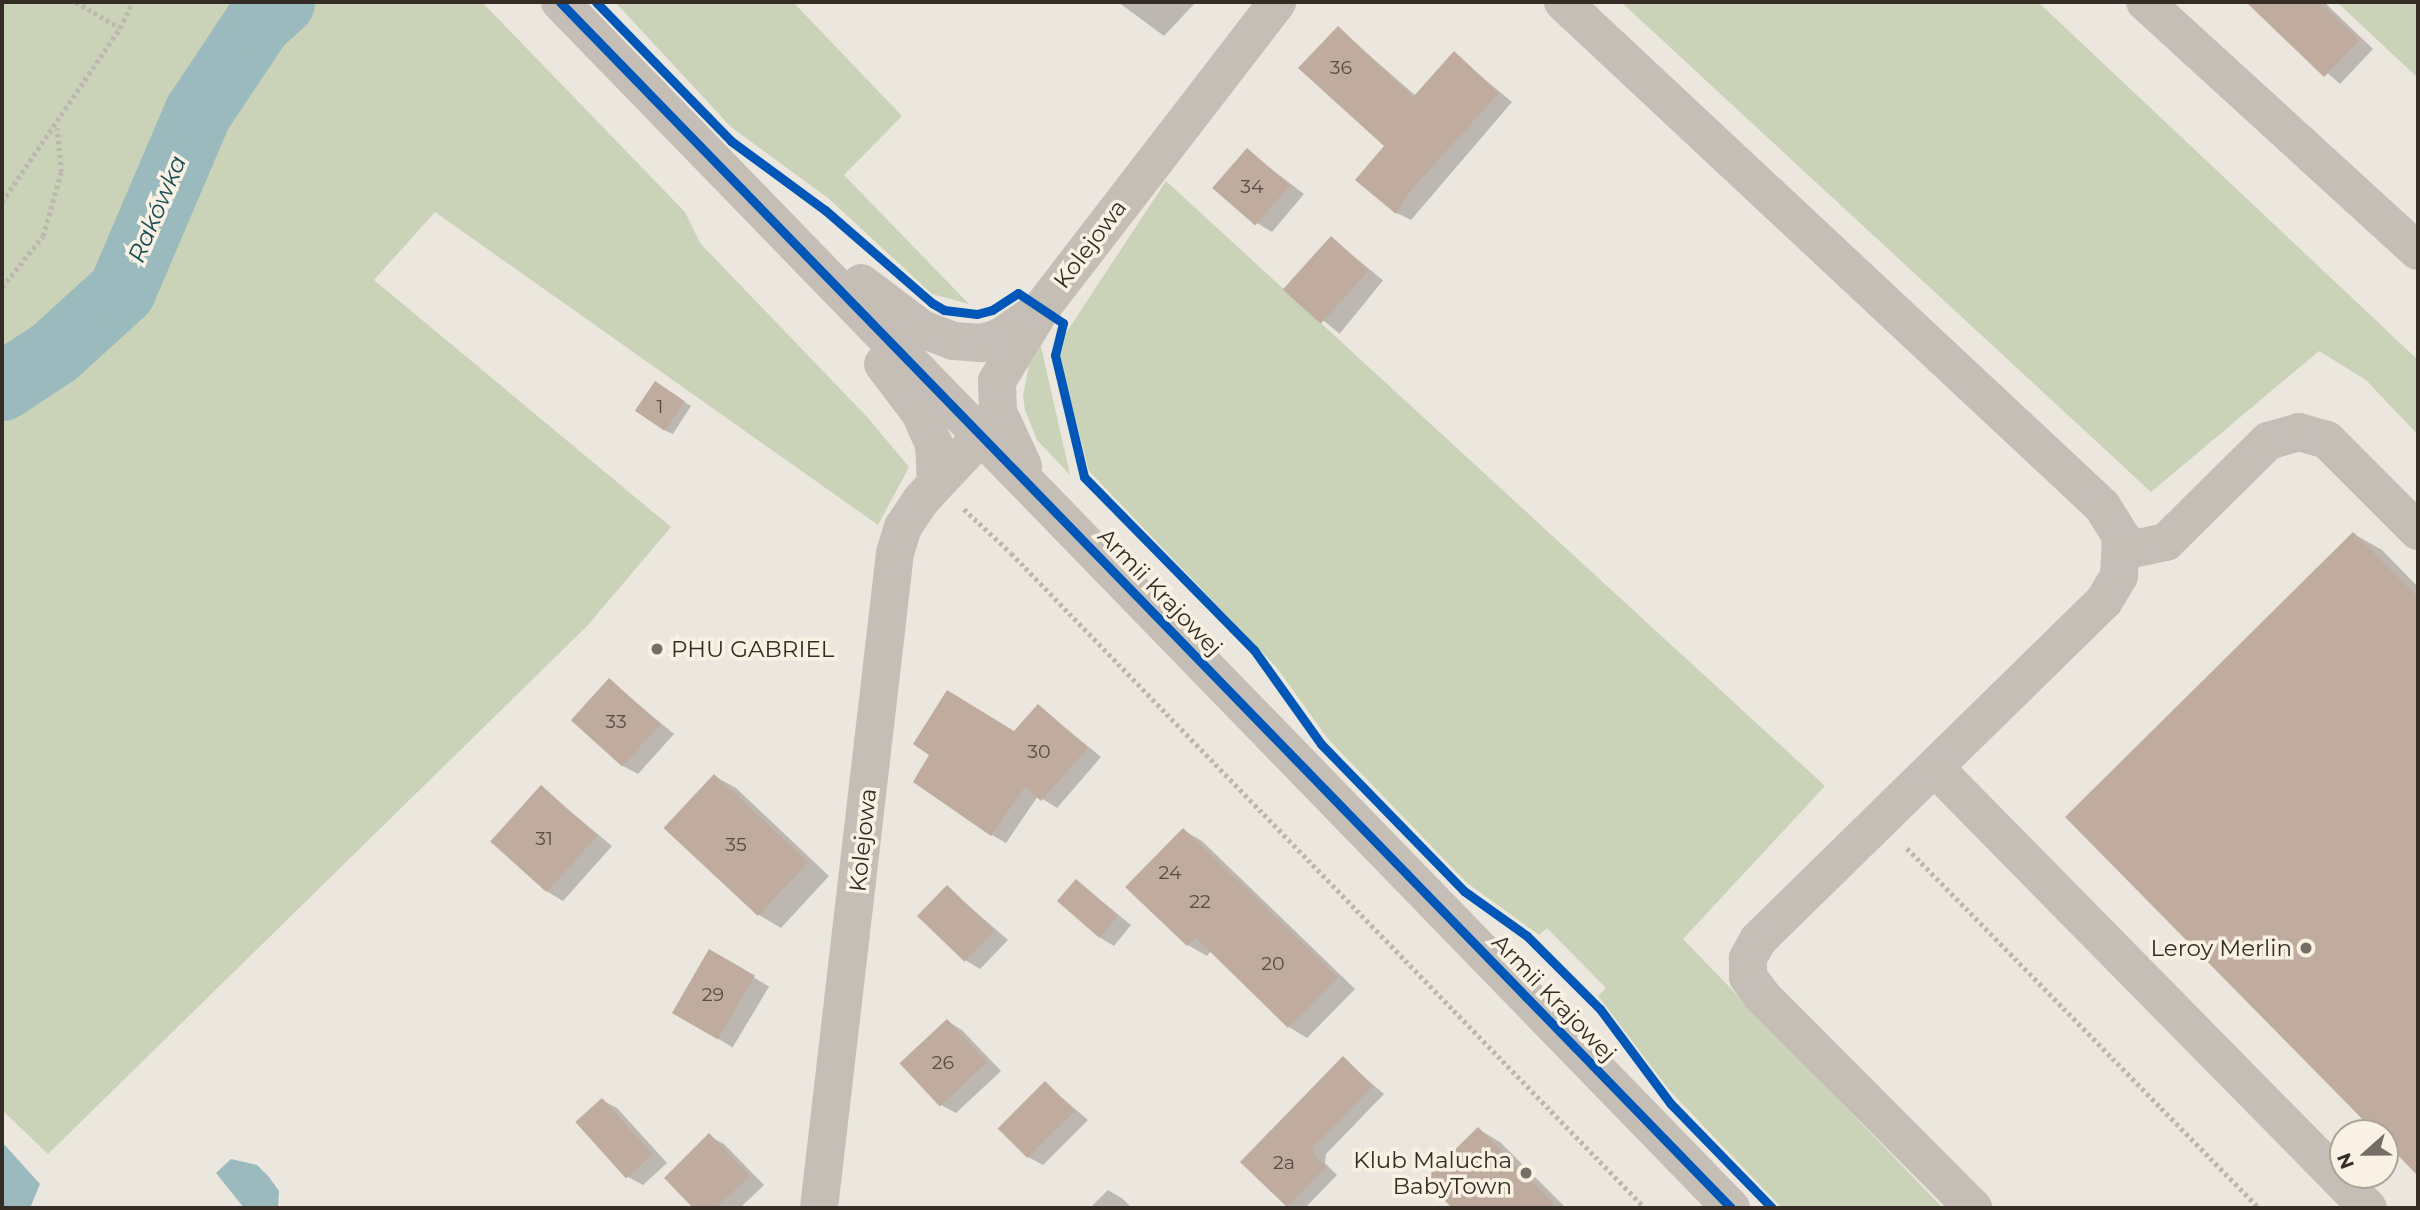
<!DOCTYPE html>
<html>
<head>
<meta charset="utf-8">
<style>
  body { margin:0 }
  #map { position:relative; width:2420px; height:1210px; overflow:hidden; background:#ebe7de; font-family:Montserrat,sans-serif }
  div>[style] { position:absolute }
  .green>* { inset:0; background:#cad2b8 }
  .water>* { inset:0; background:#9ababd }
  .shadow>* { inset:0; background:#0003; transform-origin:0 0 }
  .river>* { height:68px; margin:-34px; padding:0 34px; transform-origin:34px; border-radius:34px; background:#9ababd }
  .building>* { inset:0; background:#c0ac9f; transform-origin:0 0 }
  .path>* { height:4.5px; margin-top:-2.25px; transform-origin:0; background:repeating-linear-gradient(90deg,#bdb7af 0 3.5px,transparent 0 7px) }
  .minor>* { height:38px; margin:-19px; padding:0 19px; transform-origin:19px; border-radius:19px; background:#c4beb7 }
  .cycleway>* { height:9px; margin:-4.5px; padding:0 4.5px; transform-origin:4.5px; border-radius:4.5px; background:#0057b8 }
  .dots>* { width:19px; height:19px; translate:-50% -50%; box-sizing:border-box; border:4px solid #f9f2e4; border-radius:50% }
  span { translate:-50% -50%; white-space:nowrap; text-align:center; line-height:1.15; -webkit-text-stroke:7px #f9f2e4; paint-order:stroke }
  .number-label { font-size:19px; color:#584c44 }
  .number-label span { -webkit-text-stroke-width:0 }
  .street-label { font-size:23px; color:#352c26 }
  .poi-label { font-size:23px; color:#352c26 }
  .left { translate:0 -50%; text-align:left }
  .right { translate:-100% -50%; text-align:right }
  .water-label { font-size:24px; color:#1b4d56; font-style:italic }
  .frame { position:absolute; inset:0; border:4px solid #352c26; pointer-events:none }
  .north { position:absolute; left:2329px; top:1119px; width:70px; height:70px; box-sizing:border-box; background:#f9f2e4; border:2px solid #aba398; border-radius:50%; rotate:249deg; font-size:19px; font-weight:700; line-height:28px; text-align:center; color:#352c26 }
  .north::after { content:''; display:block; margin:auto; width:24px; height:32px; background:#756d66; clip-path:polygon(50% 0,100% 100%,50% 72%,0 100%) }
</style>
</head>
<body>
<div id="map">
  <div class="green">
    <i style="clip-path:polygon(2px 2px,482px 2px,685px 212px,700px 243px,868px 418px,909px 467px,878px 525px,435px 212px,374px 280px,671px 527px,587px 626px,48px 1154px,2px 1110px)"></i>
    <i style="clip-path:polygon(615px 2px,793px 2px,902px 116px,844px 175px,969px 304px,932px 294px,828px 198px,731px 127px)"></i>
    <i style="clip-path:polygon(1621px 2px,2038px 2px,2418px 360px,2418px 435px,2366px 380px,2319px 351px,2151px 492px)"></i>
    <i style="clip-path:polygon(2337px 2px,2418px 2px,2418px 78px)"></i>
    <i style="clip-path:polygon(1166px 181px,1825px 786px,1683px 939px,1943px 1208px,1782px 1208px,1670px 1091px,1598px 996px,1606px 988px,1547px 928px,1539px 935px,1467px 883px,1328px 739px,1277px 668px,1089px 471px,1059px 355px,1062px 339px)"></i>
    <i style="clip-path:polygon(1041px 346px,1070px 475px,1037px 440px,1025px 410px,1023px 396px,1029px 365px)"></i>
  </div>
  <div class="water">
    <i style="clip-path:polygon(2px 1142px,40px 1184px,30px 1208px,2px 1208px)"></i>
    <i style="clip-path:polygon(231px 1159px,257px 1165px,269px 1177px,279px 1191px,278px 1208px,244px 1208px,216px 1173px)"></i>
  </div>
  <div class="shadow">
    <i style="clip-path:polygon(1118px 2px,1196px 2px,1164px 36px)"></i>
    <i style="clip-path:polygon(2246px 2px,2324px 2px,2373px 49px,2340px 84px)"></i>
    <i style="clip-path:polygon(1338px 28px,1416px 96px,1454px 54px,1512px 102px,1411px 220px,1397px 213px,1386px 146px)"></i>
    <i style="clip-path:polygon(1248px 151px,1304px 194px,1272px 232px,1257px 223px)"></i>
    <i style="left:1331px;top:238px;width:67px;height:69px;rotate:39deg"></i>
    <i style="clip-path:polygon(655px 384px,691px 406px,673px 434px,666px 431px)"></i>
    <i style="clip-path:polygon(2354px 534px,2382px 550px,2418px 587px,2418px 1173px,2385px 1139px,2385px 1133px,2379px 1133px)"></i>
    <i style="clip-path:polygon(609px 680px,674px 734px,638px 774px,623px 766px)"></i>
    <i style="clip-path:polygon(1039px 706px,1101px 757px,1057px 808px,1038px 796px,1006px 843px,992px 835px)"></i>
    <i style="clip-path:polygon(714px 776px,736px 788px,829px 876px,781px 928px,759px 915px)"></i>
    <i style="clip-path:polygon(541px 787px,612px 846px,563px 901px,548px 892px)"></i>
    <i style="clip-path:polygon(1183px 830px,1202px 841px,1355px 989px,1307px 1038px,1289px 1027px,1211px 951px,1207px 956px,1188px 945px,1128px 887px)"></i>
    <i style="clip-path:polygon(1077px 881px,1131px 925px,1114px 946px,1099px 937px)"></i>
    <i style="clip-path:polygon(947px 887px,1008px 940px,980px 969px,965px 960px)"></i>
    <i style="left:710px;top:951px;width:69px;height:71px;rotate:31deg"></i>
    <i style="clip-path:polygon(947px 1021px,962px 1030px,1001px 1071px,956px 1113px,941px 1105px)"></i>
    <i style="clip-path:polygon(1343px 1059px,1384px 1094px,1326px 1154px,1325px 1163px,1337px 1175px,1305px 1208px,1292px 1208px,1288px 1206px)"></i>
    <i style="clip-path:polygon(1046px 1084px,1088px 1120px,1043px 1165px,1028px 1157px)"></i>
    <i style="clip-path:polygon(602px 1100px,617px 1108px,667px 1163px,643px 1185px,628px 1177px)"></i>
    <i style="clip-path:polygon(1478px 1129px,1500px 1142px,1566px 1208px,1454px 1208px,1426px 1180px)"></i>
    <i style="clip-path:polygon(709px 1136px,724px 1144px,764px 1185px,740px 1208px,696px 1208px,666px 1178px)"></i>
    <i style="clip-path:polygon(1108px 1190px,1123px 1199px,1132px 1208px,1090px 1208px)"></i>
  </div>
  <div class="river">
    <i style="left:2px;top:387px;width:64px;rotate:-33.4deg"></i>
    <i style="left:55px;top:352px;width:91px;rotate:-42.3deg"></i>
    <i style="left:122px;top:291px;width:194px;rotate:-66.9deg"></i>
    <i style="left:198px;top:113px;width:108px;rotate:-56.3deg"></i>
    <i style="left:258px;top:23px;width:31px;rotate:-42deg"></i>
  </div>
  <div class="building">
    <i style="clip-path:polygon(2246px 2px,2319px 2px,2360px 40px,2324px 77px)"></i>
    <i style="clip-path:polygon(1338px 26px,1413px 97px,1454px 51px,1499px 93px,1412px 189px,1396px 214px,1355px 180px,1384px 146px,1298px 68px)"></i>
    <i style="left:1247px;top:148px;width:57px;height:53px;rotate:41deg"></i>
    <i style="left:1331px;top:236px;width:51px;height:72px;rotate:42deg"></i>
    <i style="left:655px;top:381px;width:36px;height:36px;rotate:34deg"></i>
    <i style="clip-path:polygon(2353px 532px,2418px 597px,2418px 1176px,2385px 1142px,2385px 1133px,2376px 1133px,2065px 817px)"></i>
    <i style="left:609px;top:678px;width:69px;height:57px;rotate:42deg"></i>
    <i style="clip-path:polygon(947px 690px,1014px 731px,1038px 704px,1088px 748px,1041px 801px,1025px 787px,991px 836px,913px 782px,929px 755px,913px 744px)"></i>
    <i style="left:714px;top:774px;width:129px;height:74px;rotate:43deg"></i>
    <i style="left:541px;top:785px;width:76px;height:76px;rotate:42deg"></i>
    <i style="clip-path:polygon(1183px 828px,1338px 977px,1288px 1028px,1196px 938px,1187px 946px,1125px 887px)"></i>
    <i style="left:1076px;top:879px;width:56px;height:29px;rotate:41deg"></i>
    <i style="left:947px;top:885px;width:66px;height:43px;rotate:44deg"></i>
    <i style="left:709px;top:949px;width:53px;height:74px;rotate:30deg"></i>
    <i style="left:947px;top:1019px;width:59px;height:65px;rotate:47deg"></i>
    <i style="clip-path:polygon(1343px 1056px,1373px 1086px,1313px 1147px,1313px 1154px,1326px 1167px,1287px 1207px,1240px 1162px)"></i>
    <i style="left:1045px;top:1081px;width:42px;height:67px;rotate:45deg"></i>
    <i style="left:602px;top:1098px;width:76px;height:36px;rotate:48deg"></i>
    <i style="clip-path:polygon(1478px 1127px,1558px 1208px,1452px 1208px,1424px 1180px)"></i>
    <i style="clip-path:polygon(709px 1133px,750px 1176px,716px 1208px,693px 1208px,664px 1178px)"></i>
  </div>
  <div class="path">
    <i style="left:76px;top:2px;width:51px;rotate:30.6deg"></i>
    <i style="left:120px;top:28px;width:29px;rotate:-65deg"></i>
    <i style="left:2px;top:202px;width:210px;rotate:-55.9deg"></i>
    <i style="left:2px;top:287px;width:65px;rotate:-51.2deg"></i>
    <i style="left:43px;top:236px;width:66px;rotate:-74.3deg"></i>
    <i style="left:61px;top:172px;width:44px;rotate:-95.2deg"></i>
    <i style="left:964px;top:509px;width:64px;rotate:43.1deg"></i>
    <i style="left:1011px;top:553px;width:912px;rotate:45.93deg"></i>
    <i style="left:1907px;top:848px;width:503px;rotate:45.64deg"></i>
  </div>
  <div class="minor">
    <i style="left:560px;top:2px;width:1681px;rotate:45.84deg"></i>
    <i style="left:1563px;top:2px;width:738px;rotate:43.08deg"></i>
    <i style="left:2102px;top:506px;width:36px;rotate:58deg"></i>
    <i style="left:2121px;top:537px;width:39px;rotate:93deg"></i>
    <i style="left:2119px;top:576px;width:29px;rotate:121deg"></i>
    <i style="left:2104px;top:601px;width:484px;rotate:135.6deg"></i>
    <i style="left:1758px;top:940px;width:21px;rotate:119deg"></i>
    <i style="left:1748px;top:958px;width:19px;rotate:90deg"></i>
    <i style="left:1748px;top:977px;width:25px;rotate:53deg"></i>
    <i style="left:1763px;top:997px;width:298px;rotate:45.1deg"></i>
    <i style="left:2145px;top:2px;width:369px;rotate:42.4deg"></i>
    <i style="left:861px;top:283px;width:76px;rotate:37deg"></i>
    <i style="left:922px;top:329px;width:33px;rotate:21deg"></i>
    <i style="left:953px;top:341px;width:28px;rotate:4deg"></i>
    <i style="left:981px;top:343px;width:19px;rotate:-16deg"></i>
    <i style="left:999px;top:338px;width:42px;rotate:-34.4deg"></i>
    <i style="left:883px;top:364px;width:61px;rotate:52.9deg"></i>
    <i style="left:920px;top:413px;width:34px;rotate:66deg"></i>
    <i style="left:934px;top:444px;width:39px;rotate:87deg"></i>
    <i style="left:1023px;top:466px;width:60px;rotate:-114.8deg"></i>
    <i style="left:998px;top:412px;width:31px;rotate:-92deg"></i>
    <i style="left:997px;top:381px;width:84px;rotate:-58.6deg"></i>
    <i style="left:1041px;top:309px;width:387px;rotate:-52.4deg"></i>
    <i style="left:2123px;top:551px;width:44px;rotate:-11.8deg"></i>
    <i style="left:2166px;top:542px;width:144px;rotate:-44.7deg"></i>
    <i style="left:2268px;top:441px;width:32px;rotate:-16deg"></i>
    <i style="left:2299px;top:432px;width:29px;rotate:16deg"></i>
    <i style="left:2327px;top:440px;width:129px;rotate:45deg"></i>
    <i style="left:1935px;top:768px;width:617px;rotate:45.46deg"></i>
    <i style="left:819px;top:1208px;width:659px;rotate:-83.38deg"></i>
    <i style="left:895px;top:553px;width:27px;rotate:-73deg"></i>
    <i style="left:903px;top:527px;width:32px;rotate:-56deg"></i>
    <i style="left:921px;top:500px;width:88px;rotate:-46.8deg"></i>
  </div>
  <div class="cycleway">
    <i style="left:560px;top:2px;width:1681px;rotate:45.84deg"></i>
    <i style="left:596px;top:2px;width:194px;rotate:45.8deg"></i>
    <i style="left:731px;top:141px;width:117px;rotate:36.3deg"></i>
    <i style="left:825px;top:210px;width:142px;rotate:41deg"></i>
    <i style="left:932px;top:303px;width:14px;rotate:30deg"></i>
    <i style="left:944px;top:310px;width:33px;rotate:7deg"></i>
    <i style="left:977px;top:314px;width:16px;rotate:-15deg"></i>
    <i style="left:992px;top:310px;width:31px;rotate:-33deg"></i>
    <i style="left:1018px;top:293px;width:54px;rotate:33.7deg"></i>
    <i style="left:1063px;top:323px;width:33px;rotate:104deg"></i>
    <i style="left:1055px;top:355px;width:125px;rotate:76.6deg"></i>
    <i style="left:1084px;top:477px;width:243px;rotate:45.5deg"></i>
    <i style="left:1254px;top:650px;width:115px;rotate:54.5deg"></i>
    <i style="left:1321px;top:744px;width:205px;rotate:45.8deg"></i>
    <i style="left:1464px;top:891px;width:77px;rotate:35.5deg"></i>
    <i style="left:1527px;top:936px;width:103px;rotate:45deg"></i>
    <i style="left:1600px;top:1009px;width:117px;rotate:53.3deg"></i>
    <i style="left:1670px;top:1103px;width:146px;rotate:45.8deg"></i>
  </div>
  <div class="dots">
    <i style="left:657px;top:649px;background:#756d66"></i>
    <i style="left:2306px;top:948px;background:#756d66"></i>
    <i style="left:1526px;top:1173px;background:#756d66"></i>
  </div>
  <div class="number-label">
    <span style="left:1341px;top:68px">36</span>
    <span style="left:1252px;top:187px">34</span>
    <span style="left:660px;top:407px">1</span>
    <span style="left:616px;top:722px">33</span>
    <span style="left:1039px;top:752px">30</span>
    <span style="left:544px;top:839px">31</span>
    <span style="left:736px;top:845px">35</span>
    <span style="left:1170px;top:873px">24</span>
    <span style="left:1200px;top:902px">22</span>
    <span style="left:1273px;top:964px">20</span>
    <span style="left:713px;top:995px">29</span>
    <span style="left:943px;top:1063px">26</span>
    <span style="left:1284px;top:1163px">2a</span>
  </div>
  <div class="street-label">
    <span style="left:1090px;top:244px;rotate:-53deg">Kolejowa</span>
    <span style="left:1160px;top:592px;rotate:46deg">Armii Krajowej</span>
    <span style="left:863px;top:840px;rotate:-84deg">Kolejowa</span>
    <span style="left:1554px;top:998px;rotate:46deg">Armii Krajowej</span>
  </div>
  <div class="poi-label">
    <span class="left" style="left:671px;top:649px">PHU GABRIEL</span>
    <span class="right" style="left:2292px;top:948px">Leroy Merlin</span>
    <span class="right" style="left:1512px;top:1173px">Klub Malucha<br>BabyTown</span>
  </div>
  <div class="water-label">
    <span style="left:157px;top:209px;rotate:-67deg">Rakówka</span>
  </div>
  <div class="frame"></div>
  <div class="north">N</div>
</div>
</body>
</html>
